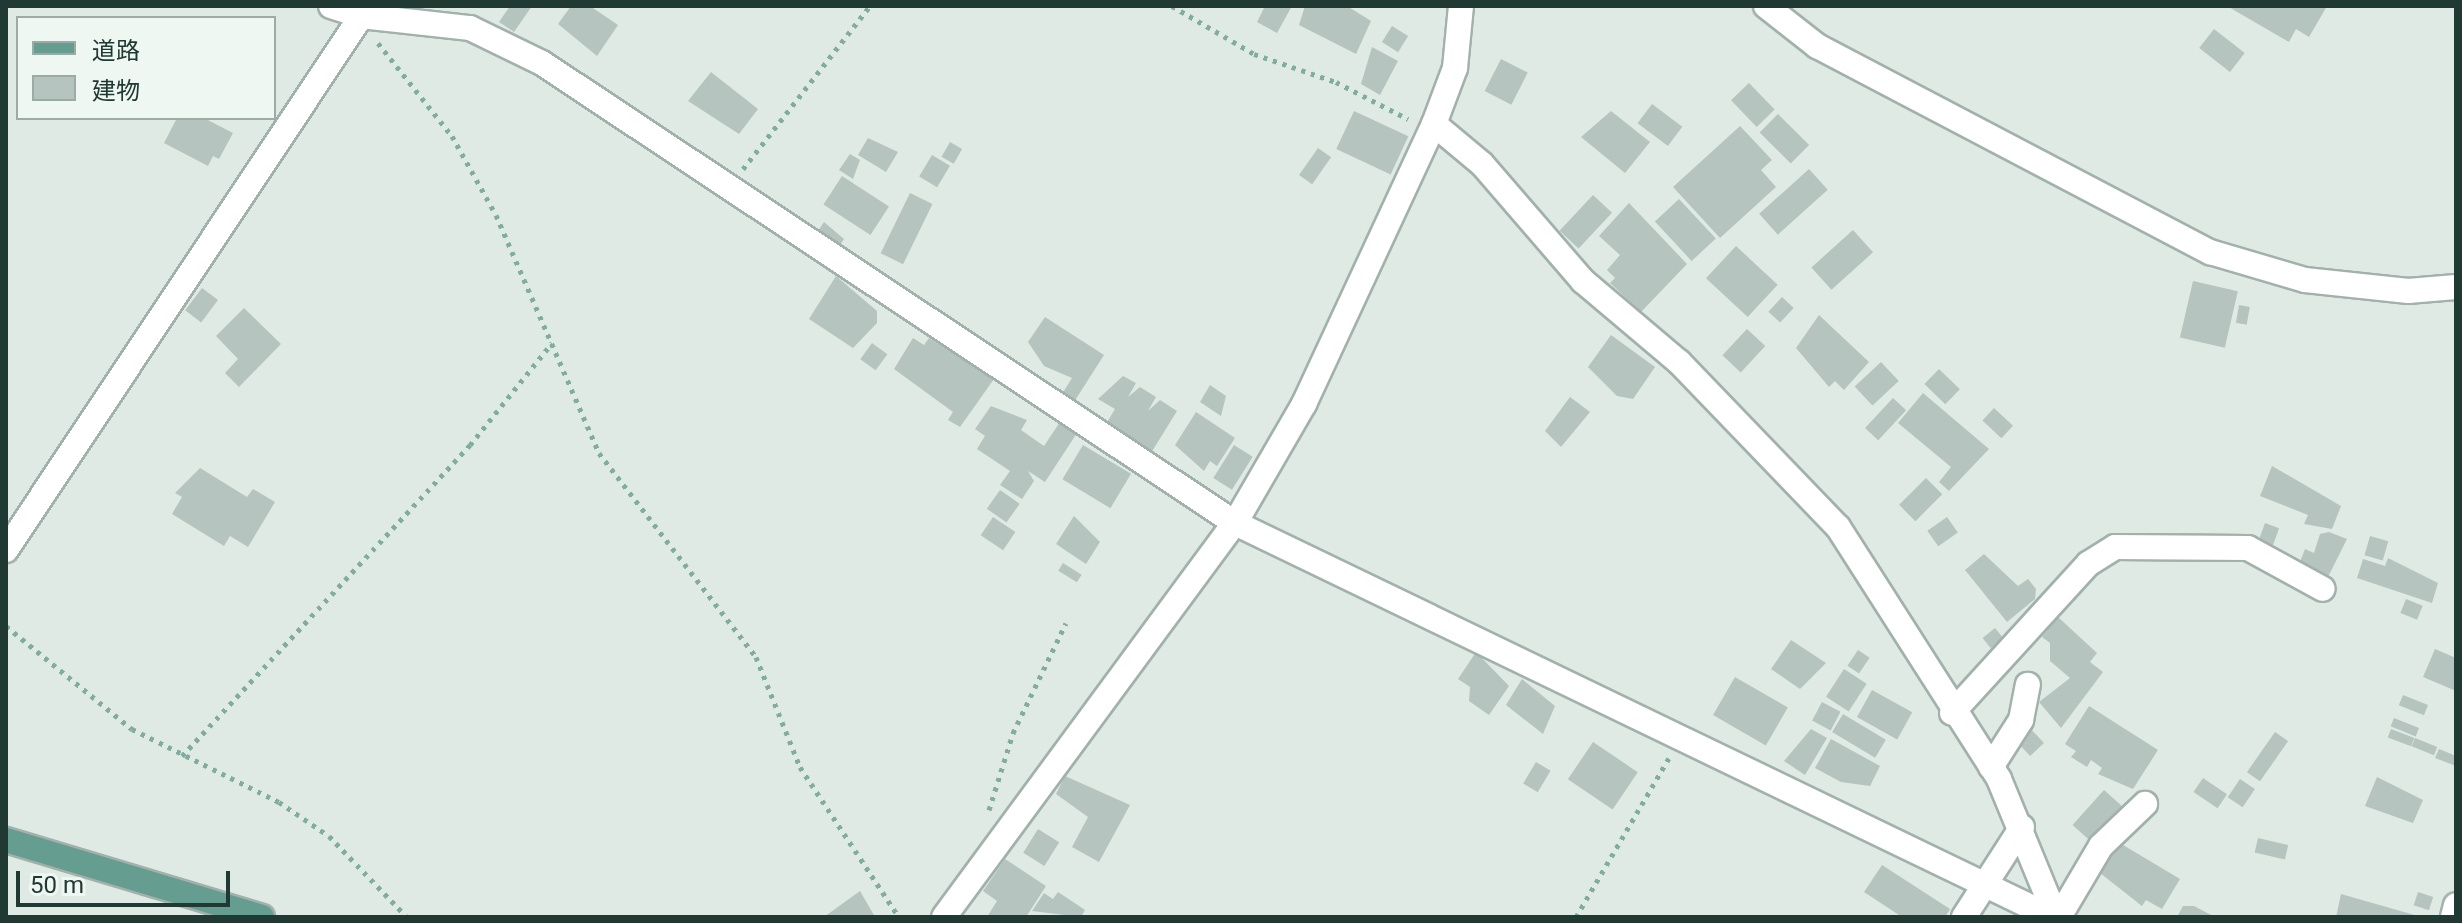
<!DOCTYPE html>
<html>
<head>
<meta charset="utf-8">
<style>
  body { margin:0 }
  #map { position:relative; width:2462px; height:923px; overflow:hidden; background:#dfeae5; font-family:Roboto,"Noto Sans JP",sans-serif }
  div>[style] { position:absolute }
  .building>* { inset:0; background:#b5c4be; transform-origin:0 0 }
  .path>* { height:5px; margin-top:-2.5px; transform-origin:0; background:repeating-linear-gradient(90deg,#81aca0 0 4px,transparent 0 10px) }
  .roads { filter:drop-shadow(2px 0 #a2b1ac) drop-shadow(-2px 0 #a2b1ac) drop-shadow(0 2px #a2b1ac) drop-shadow(0 -2px #a2b1ac) }
  .minor>* { height:24px; margin:-12px; padding:0 12px; transform-origin:12px; border-radius:12px; background:#fff }
  .major>* { height:24px; margin:-12px; padding:0 12px; transform-origin:12px; border-radius:12px; background:#659d91 }
  span { translate:-50% -50%; white-space:nowrap; text-align:center; line-height:1.15; -webkit-text-stroke:8px #eff7f3; paint-order:stroke }
  .frame { position:absolute; inset:0; border:8px solid #213933; pointer-events:none }
  .legend { position:absolute; left:16px; top:16px; width:260px; height:104px; box-sizing:border-box; background:#eff7f3; border:2px solid #9daba6; margin:0; padding:10px 14px; list-style:none; font-size:24px; color:#213933 }
  .legend li { display:flex; align-items:center; gap:16px; height:40px }
  .legend b { width:40px; border:2px solid #9daba6 }
  .scale { position:absolute; left:16px; top:871px; width:214px; height:36px; box-sizing:border-box; border:4px solid #213933; border-top:0; padding-left:10px; font-size:24px; line-height:28px; white-space:nowrap; color:#213933; -webkit-text-stroke:6px #eff7f3; paint-order:stroke }
</style>
</head>
<body>
<div id="map">
  <div class="building">
    <i style="clip-path:polygon(510px 6px,532px 6px,514px 32px,499px 22px)"></i>
    <i style="clip-path:polygon(571px 6px,590px 6px,618px 25px,597px 56px,558px 24px)"></i>
    <i style="clip-path:polygon(1265px 6px,1292px 6px,1277px 33px,1257px 22px)"></i>
    <i style="clip-path:polygon(1305px 6px,1347px 6px,1371px 21px,1356px 54px,1299px 25px)"></i>
    <i style="clip-path:polygon(2227px 6px,2327px 6px,2309px 37px,2296px 29px,2289px 42px)"></i>
    <i style="left:1392px;top:26px;width:19px;height:19px;rotate:32deg"></i>
    <i style="left:2214px;top:29px;width:39px;height:24px;rotate:38deg"></i>
    <i style="clip-path:polygon(1372px 47px,1398px 61px,1380px 95px,1361px 84px)"></i>
    <i style="left:1501px;top:59px;width:30px;height:36px;rotate:27deg"></i>
    <i style="clip-path:polygon(711px 72px,758px 109px,739px 134px,688px 101px)"></i>
    <i style="left:1749px;top:83px;width:37px;height:25px;rotate:46deg"></i>
    <i style="left:1652px;top:104px;width:38px;height:24px;rotate:37deg"></i>
    <i style="left:1354px;top:111px;width:60px;height:42px;rotate:25deg"></i>
    <i style="clip-path:polygon(1611px 111px,1650px 142px,1625px 173px,1581px 137px)"></i>
    <i style="left:1778px;top:114px;width:44px;height:26px;rotate:45deg"></i>
    <i style="clip-path:polygon(177px 118px,204px 118px,233px 133px,219px 159px,213px 156px,208px 166px,164px 143px)"></i>
    <i style="clip-path:polygon(1740px 126px,1772px 160px,1761px 170px,1776px 187px,1720px 238px,1673px 187px)"></i>
    <i style="clip-path:polygon(868px 138px,898px 152px,886px 172px,858px 155px)"></i>
    <i style="left:950px;top:142px;width:14px;height:17px;rotate:30deg"></i>
    <i style="left:1318px;top:148px;width:16px;height:33px;rotate:35deg"></i>
    <i style="clip-path:polygon(850px 154px,860px 160px,853px 179px,839px 170px)"></i>
    <i style="left:932px;top:155px;width:21px;height:25px;rotate:31deg"></i>
    <i style="left:1809px;top:169px;width:28px;height:67px;rotate:48deg"></i>
    <i style="left:842px;top:176px;width:56px;height:34px;rotate:33deg"></i>
    <i style="left:910px;top:193px;width:25px;height:67px;rotate:26deg"></i>
    <i style="left:1593px;top:195px;width:26px;height:49px;rotate:43deg"></i>
    <i style="left:1679px;top:199px;width:54px;height:33px;rotate:47deg"></i>
    <i style="clip-path:polygon(1629px 203px,1687px 264px,1641px 312px,1610px 283px,1615px 278px,1607px 270px,1620px 255px,1599px 236px)"></i>
    <i style="clip-path:polygon(824px 222px,844px 239px,838px 248px,816px 234px)"></i>
    <i style="left:1853px;top:230px;width:30px;height:56px;rotate:48deg"></i>
    <i style="left:1736px;top:246px;width:57px;height:44px;rotate:43deg"></i>
    <i style="clip-path:polygon(836px 276px,877px 311px,877px 323px,853px 348px,809px 319px)"></i>
    <i style="left:2193px;top:281px;width:46px;height:58px;rotate:13deg"></i>
    <i style="left:202px;top:288px;width:20px;height:28px;rotate:37deg"></i>
    <i style="left:1782px;top:297px;width:16px;height:20px;rotate:43deg"></i>
    <i style="left:2239px;top:305px;width:11px;height:18px;rotate:10deg"></i>
    <i style="clip-path:polygon(244px 308px,281px 344px,239px 387px,225px 373px,238px 359px,216px 336px)"></i>
    <i style="clip-path:polygon(1819px 315px,1869px 362px,1844px 390px,1835px 381px,1829px 387px,1796px 348px)"></i>
    <i style="clip-path:polygon(1045px 317px,1104px 355px,1074px 402px,1062px 394px,1072px 378px,1044px 366px,1028px 342px)"></i>
    <i style="left:1747px;top:329px;width:25px;height:36px;rotate:43deg"></i>
    <i style="clip-path:polygon(1611px 335px,1655px 367px,1633px 399px,1617px 396px,1588px 367px)"></i>
    <i style="clip-path:polygon(913px 338px,924px 345px,929px 338px,994px 379px,960px 427px,948px 420px,953px 412px,894px 369px)"></i>
    <i style="left:872px;top:343px;width:19px;height:20px;rotate:36deg"></i>
    <i style="left:1881px;top:362px;width:26px;height:36px;rotate:47deg"></i>
    <i style="left:1939px;top:369px;width:29px;height:21px;rotate:44deg"></i>
    <i style="clip-path:polygon(1123px 376px,1136px 383px,1128px 397px,1140px 387px,1156px 397px,1148px 411px,1160px 400px,1177px 411px,1151px 453px,1106px 424px,1115px 409px,1098px 399px)"></i>
    <i style="clip-path:polygon(1210px 385px,1226px 396px,1221px 416px,1200px 402px)"></i>
    <i style="clip-path:polygon(1923px 393px,1989px 449px,1949px 491px,1939px 482px,1951px 467px,1898px 423px)"></i>
    <i style="clip-path:polygon(1570px 397px,1590px 412px,1561px 447px,1545px 431px)"></i>
    <i style="left:1893px;top:398px;width:18px;height:41px;rotate:43deg"></i>
    <i style="clip-path:polygon(991px 406px,1027px 420px,1021px 430px,1044px 446px,1060px 422px,1077px 433px,1045px 482px,1028px 471px,1034px 481px,1022px 499px,1000px 485px,1010px 471px,977px 449px,985px 436px,975px 429px)"></i>
    <i style="left:1994px;top:408px;width:26px;height:17px;rotate:43deg"></i>
    <i style="clip-path:polygon(1196px 412px,1235px 438px,1217px 466px,1210px 461px,1204px 471px,1175px 445px)"></i>
    <i style="left:1083px;top:445px;width:56px;height:40px;rotate:31deg"></i>
    <i style="left:1234px;top:445px;width:22px;height:39px;rotate:32deg"></i>
    <i style="clip-path:polygon(2272px 466px,2341px 506px,2332px 529px,2304px 524px,2308px 515px,2260px 496px)"></i>
    <i style="clip-path:polygon(200px 468px,247px 497px,253px 489px,275px 502px,248px 547px,230px 536px,224px 546px,172px 514px,182px 497px,175px 493px)"></i>
    <i style="left:1926px;top:478px;width:23px;height:38px;rotate:45deg"></i>
    <i style="left:1000px;top:490px;width:24px;height:23px;rotate:35deg"></i>
    <i style="clip-path:polygon(1074px 516px,1100px 542px,1086px 564px,1056px 544px)"></i>
    <i style="left:993px;top:517px;width:27px;height:22px;rotate:34deg"></i>
    <i style="left:1947px;top:517px;width:19px;height:24px;rotate:55deg"></i>
    <i style="left:2265px;top:523px;width:15px;height:20px;rotate:20deg"></i>
    <i style="clip-path:polygon(2329px 532px,2347px 539px,2326px 581px,2297px 570px,2305px 549px,2314px 553px,2320px 534px)"></i>
    <i style="left:2370px;top:536px;width:19px;height:20px;rotate:16deg"></i>
    <i style="clip-path:polygon(1984px 554px,2018px 586px,2028px 579px,2036px 589px,2035px 599px,2007px 622px,1965px 570px)"></i>
    <i style="clip-path:polygon(2388px 558px,2438px 583px,2432px 603px,2357px 578px,2363px 559px,2385px 566px)"></i>
    <i style="left:1063px;top:563px;width:22px;height:9px;rotate:32deg"></i>
    <i style="left:2406px;top:599px;width:18px;height:15px;rotate:22deg"></i>
    <i style="clip-path:polygon(2058px 617px,2097px 653px,2090px 662px,2103px 672px,2061px 728px,2039px 702px,2070px 678px,2050px 661px,2050px 643px,2042px 637px)"></i>
    <i style="left:1995px;top:628px;width:13px;height:16px;rotate:51deg"></i>
    <i style="clip-path:polygon(1791px 640px,1826px 663px,1800px 689px,1771px 669px)"></i>
    <i style="clip-path:polygon(2435px 649px,2456px 658px,2456px 691px,2423px 677px)"></i>
    <i style="left:1858px;top:650px;width:14px;height:19px;rotate:34deg"></i>
    <i style="clip-path:polygon(1476px 652px,1509px 686px,1489px 715px,1469px 701px,1470px 687px,1458px 679px)"></i>
    <i style="left:1844px;top:669px;width:27px;height:33px;rotate:33deg"></i>
    <i style="left:1735px;top:677px;width:61px;height:44px;rotate:30deg"></i>
    <i style="clip-path:polygon(1522px 679px,1555px 706px,1543px 734px,1506px 705px)"></i>
    <i style="left:1872px;top:690px;width:46px;height:31px;rotate:29deg"></i>
    <i style="left:2403px;top:695px;width:27px;height:11px;rotate:22deg"></i>
    <i style="left:1822px;top:702px;width:21px;height:21px;rotate:28deg"></i>
    <i style="clip-path:polygon(2089px 706px,2158px 750px,2133px 789px,2098px 774px,2102px 768px,2091px 760px,2087px 767px,2071px 757px,2076px 751px,2065px 744px)"></i>
    <i style="left:1843px;top:714px;width:50px;height:21px;rotate:31deg"></i>
    <i style="left:2394px;top:718px;width:27px;height:9px;rotate:22deg"></i>
    <i style="left:2029px;top:727px;width:22px;height:19px;rotate:47deg"></i>
    <i style="clip-path:polygon(1811px 729px,1827px 738px,1805px 775px,1784px 761px)"></i>
    <i style="left:2391px;top:729px;width:25px;height:9px;rotate:21deg"></i>
    <i style="left:2275px;top:732px;width:16px;height:49px;rotate:35deg"></i>
    <i style="left:2415px;top:738px;width:24px;height:9px;rotate:22deg"></i>
    <i style="clip-path:polygon(1831px 739px,1880px 766px,1870px 786px,1841px 782px,1815px 768px)"></i>
    <i style="left:1593px;top:742px;width:54px;height:45px;rotate:34deg"></i>
    <i style="clip-path:polygon(2439px 749px,2456px 756px,2456px 766px,2435px 758px)"></i>
    <i style="left:1536px;top:762px;width:17px;height:25px;rotate:31deg"></i>
    <i style="clip-path:polygon(1065px 776px,1130px 805px,1099px 862px,1072px 847px,1088px 817px,1056px 794px)"></i>
    <i style="clip-path:polygon(2377px 777px,2423px 800px,2413px 823px,2365px 806px)"></i>
    <i style="left:2203px;top:778px;width:29px;height:17px;rotate:34deg"></i>
    <i style="left:2240px;top:779px;width:18px;height:22px;rotate:34deg"></i>
    <i style="left:2104px;top:790px;width:24px;height:47px;rotate:42deg"></i>
    <i style="left:1038px;top:829px;width:25px;height:28px;rotate:32deg"></i>
    <i style="left:2258px;top:838px;width:31px;height:15px;rotate:13deg"></i>
    <i style="clip-path:polygon(2118px 842px,2180px 879px,2162px 909px,2146px 900px,2142px 906px,2100px 873px)"></i>
    <i style="clip-path:polygon(1005px 859px,1046px 886px,1026px 917px,987px 917px,997px 901px,983px 891px)"></i>
    <i style="clip-path:polygon(1882px 865px,1950px 909px,1945px 917px,1902px 917px,1864px 892px)"></i>
    <i style="clip-path:polygon(860px 891px,875px 917px,824px 917px)"></i>
    <i style="clip-path:polygon(1058px 892px,1085px 910px,1081px 917px,1032px 911px,1044px 893px,1053px 899px)"></i>
    <i style="left:2418px;top:892px;width:16px;height:14px;rotate:18deg"></i>
    <i style="clip-path:polygon(2341px 894px,2418px 916px,2418px 917px,2336px 917px)"></i>
    <i style="clip-path:polygon(2183px 906px,2194px 906px,2215px 917px,2177px 917px)"></i>
  </div>
  <div class="path">
    <i style="left:1172px;top:6px;width:95px;rotate:30.3deg"></i>
    <i style="left:1254px;top:54px;width:87px;rotate:18.9deg"></i>
    <i style="left:1336px;top:82px;width:81px;rotate:27.2deg"></i>
    <i style="left:378px;top:43px;width:119px;rotate:51.5deg"></i>
    <i style="left:452px;top:136px;width:90px;rotate:60.9deg"></i>
    <i style="left:496px;top:215px;width:259px;rotate:66.6deg"></i>
    <i style="left:599px;top:453px;width:257px;rotate:52.4deg"></i>
    <i style="left:756px;top:657px;width:118px;rotate:68.2deg"></i>
    <i style="left:800px;top:767px;width:180px;rotate:56.6deg"></i>
    <i style="left:743px;top:169px;width:207px;rotate:-52.1deg"></i>
    <i style="left:6px;top:626px;width:163px;rotate:39.3deg"></i>
    <i style="left:132px;top:729px;width:164px;rotate:26.4deg"></i>
    <i style="left:279px;top:802px;width:60px;rotate:34.2deg"></i>
    <i style="left:329px;top:836px;width:112px;rotate:46.1deg"></i>
    <i style="left:182px;top:756px;width:424px;rotate:-47.2deg"></i>
    <i style="left:470px;top:445px;width:131px;rotate:-51.2deg"></i>
    <i style="left:989px;top:810px;width:81px;rotate:-72.7deg"></i>
    <i style="left:1013px;top:733px;width:122px;rotate:-64.3deg"></i>
    <i style="left:1576px;top:917px;width:184px;rotate:-59.7deg"></i>
  </div>
  <div class="roads">
    <div class="minor">
      <i style="left:331px;top:6px;width:32px;rotate:18deg"></i>
      <i style="left:361px;top:16px;width:110px;rotate:6.3deg"></i>
      <i style="left:470px;top:28px;width:80px;rotate:25.9deg"></i>
      <i style="left:542px;top:63px;width:832px;rotate:33.58deg"></i>
      <i style="left:1235px;top:523px;width:907px;rotate:25.75deg"></i>
      <i style="left:1766px;top:6px;width:65px;rotate:38.1deg"></i>
      <i style="left:1817px;top:46px;width:444px;rotate:27.7deg"></i>
      <i style="left:2210px;top:252px;width:99px;rotate:16.4deg"></i>
      <i style="left:2305px;top:280px;width:104px;rotate:6.1deg"></i>
      <i style="left:2408px;top:291px;width:48px;rotate:-4.8deg"></i>
      <i style="left:1434px;top:124px;width:62px;rotate:39.8deg"></i>
      <i style="left:1482px;top:164px;width:155px;rotate:49.2deg"></i>
      <i style="left:1583px;top:281px;width:126px;rotate:40.2deg"></i>
      <i style="left:1679px;top:362px;width:229px;rotate:46.1deg"></i>
      <i style="left:1838px;top:527px;width:299px;rotate:57.4deg"></i>
      <i style="left:1999px;top:779px;width:149px;rotate:67.6deg"></i>
      <i style="left:6px;top:550px;width:653px;rotate:-56.36deg"></i>
      <i style="left:1952px;top:713px;width:202px;rotate:-47.6deg"></i>
      <i style="left:2088px;top:564px;width:32px;rotate:-32deg"></i>
      <i style="left:2115px;top:547px;width:133px;rotate:0.4deg"></i>
      <i style="left:2248px;top:548px;width:85px;rotate:28.7deg"></i>
      <i style="left:1991px;top:767px;width:56px;rotate:-57.4deg"></i>
      <i style="left:2021px;top:720px;width:36px;rotate:-79deg"></i>
      <i style="left:944px;top:917px;width:490px;rotate:-53.6deg"></i>
      <i style="left:1235px;top:523px;width:138px;rotate:-59.9deg"></i>
      <i style="left:1304px;top:404px;width:309px;rotate:-65.1deg"></i>
      <i style="left:1434px;top:124px;width:60px;rotate:-69.4deg"></i>
      <i style="left:1455px;top:68px;width:62px;rotate:-84.5deg"></i>
      <i style="left:1964px;top:917px;width:107px;rotate:-57.2deg"></i>
      <i style="left:2059px;top:917px;width:82px;rotate:-59.4deg"></i>
      <i style="left:2101px;top:846px;width:61px;rotate:-43.7deg"></i>
      <i style="left:2453px;top:917px;width:12px;rotate:-76deg"></i>
    </div>
    <div class="major">
      <i style="left:6px;top:840px;width:267px;rotate:16.7deg"></i>
    </div>
  </div>
  <div class="frame"></div>
  <ul class="legend">
  <li><b style="height:10px;background:#659d91"></b>道路</li>
  <li><b style="height:22px;background:#b5c4be"></b>建物</li>
  </ul>
  <div class="scale">50 m</div>
</div>
</body>
</html>
